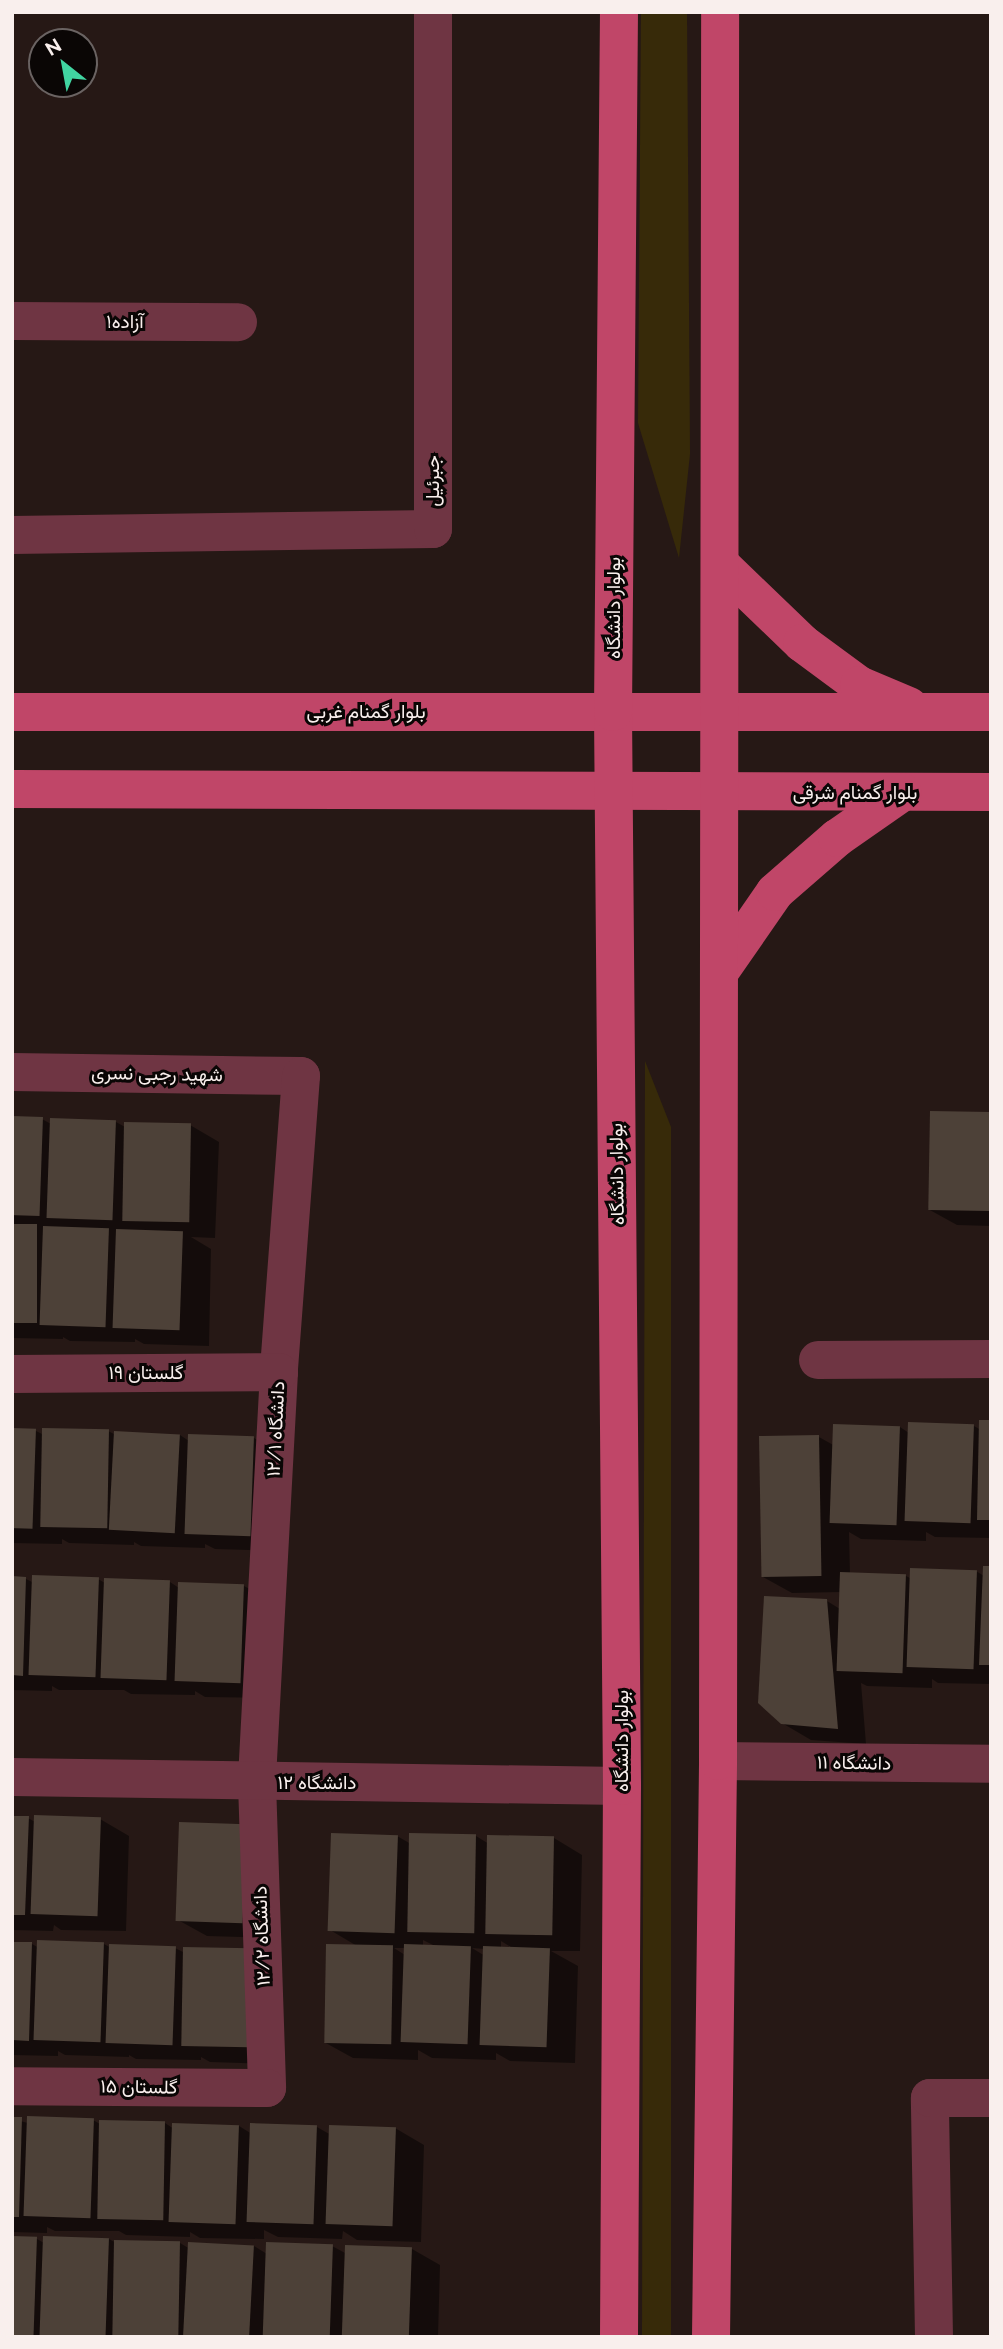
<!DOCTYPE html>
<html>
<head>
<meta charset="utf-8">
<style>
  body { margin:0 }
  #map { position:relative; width:1003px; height:2349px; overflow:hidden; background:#261815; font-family:Raleway,Vazirmatn,sans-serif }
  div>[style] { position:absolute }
  .green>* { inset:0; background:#372a09 }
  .shadow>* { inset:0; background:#0007 }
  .building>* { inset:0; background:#4d4138; transform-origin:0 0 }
  .minor>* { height:38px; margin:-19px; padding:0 19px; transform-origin:19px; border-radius:19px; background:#6f3543 }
  .major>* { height:38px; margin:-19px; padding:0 19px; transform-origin:19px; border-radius:19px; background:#c04668 }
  span { translate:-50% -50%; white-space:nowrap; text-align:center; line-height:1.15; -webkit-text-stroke:6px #0a0605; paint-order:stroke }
  .street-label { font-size:19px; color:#f9efed }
  .frame { position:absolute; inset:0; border:14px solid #f9efed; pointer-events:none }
  .north { position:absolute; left:28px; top:28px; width:70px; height:70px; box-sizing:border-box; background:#0a0605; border:2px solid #6a6362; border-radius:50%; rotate:329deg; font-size:19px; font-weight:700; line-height:28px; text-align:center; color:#f9efed }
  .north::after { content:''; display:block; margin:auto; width:24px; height:32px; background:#41d4a1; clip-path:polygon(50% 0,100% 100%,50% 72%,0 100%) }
</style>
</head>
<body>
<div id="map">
  <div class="green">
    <i style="clip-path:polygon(641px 12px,687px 12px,690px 454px,679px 558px,638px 423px)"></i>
    <i style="clip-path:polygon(645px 1061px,671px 1127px,671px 2337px,642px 2337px)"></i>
  </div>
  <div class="shadow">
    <i style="clip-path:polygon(991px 1114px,991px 1226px,957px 1225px,928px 1209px)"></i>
    <i style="clip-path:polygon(12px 1118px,42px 1119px,51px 1124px,116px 1122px,125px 1127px,190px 1125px,219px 1142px,215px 1238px,191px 1237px,211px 1249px,209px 1346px,144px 1344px,135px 1339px,135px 1342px,70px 1341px,63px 1337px,63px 1339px,12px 1338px)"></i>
    <i style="clip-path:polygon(991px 1422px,991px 1538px,935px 1537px,926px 1532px,926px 1541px,861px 1539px,849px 1532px,850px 1574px,906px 1576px,912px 1579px,976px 1571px,984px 1576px,991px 1568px,991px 1684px,938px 1683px,932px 1679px,932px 1688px,867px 1686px,861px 1683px,866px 1744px,811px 1740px,782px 1723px,827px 1601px,840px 1609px,841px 1592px,792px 1593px,763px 1577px,819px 1437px,835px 1446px,900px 1427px,909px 1433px,974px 1426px,981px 1430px)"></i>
    <i style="clip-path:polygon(12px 1430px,36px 1431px,44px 1435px,108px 1431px,116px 1435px,180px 1435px,189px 1441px,254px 1438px,283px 1454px,279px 1551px,215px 1549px,205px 1544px,205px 1548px,141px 1546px,134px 1542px,134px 1545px,69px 1543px,62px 1539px,62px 1544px,12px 1543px)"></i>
    <i style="clip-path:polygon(12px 1578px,26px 1579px,34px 1583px,98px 1579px,105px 1583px,170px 1582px,179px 1588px,179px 1584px,244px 1586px,273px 1602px,269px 1698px,205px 1697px,195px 1691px,195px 1695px,131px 1694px,124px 1690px,59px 1690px,52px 1686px,52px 1691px,12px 1690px)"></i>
    <i style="clip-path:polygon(12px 1818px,28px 1818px,35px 1822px,100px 1819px,129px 1836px,126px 1931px,61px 1930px,54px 1925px,53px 1931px,12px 1930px)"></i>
    <i style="clip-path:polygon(181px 1824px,271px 1938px,207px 1936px,178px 1920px)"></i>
    <i style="clip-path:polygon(evenodd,397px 1836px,411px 1844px,476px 1836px,489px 1844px,554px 1838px,582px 1855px,580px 1951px,551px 1951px,578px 1966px,575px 2063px,510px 2061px,496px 2053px,496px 2060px,432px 2058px,418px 2050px,418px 2060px,353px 2058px,324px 2042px,357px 1946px,330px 1930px,397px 1836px,423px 1940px,435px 1946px,423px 1946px,423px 1940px,397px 1836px,501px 1941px,514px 1949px,501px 1948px,501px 1941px,397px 1836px,394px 1948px,406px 1948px,405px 1955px,394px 1948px,397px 1836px,472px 1948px,485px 1949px,485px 1956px,472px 1948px)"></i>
    <i style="clip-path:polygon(12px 1943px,32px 1944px,39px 1948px,104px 1944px,111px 1948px,175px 1948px,185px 1953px,275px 2064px,210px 2062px,201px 2057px,201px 2060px,136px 2059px,129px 2055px,129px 2057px,65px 2055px,58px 2051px,58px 2056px,12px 2055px)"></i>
    <i style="clip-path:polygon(12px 2119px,28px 2123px,93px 2120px,100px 2124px,165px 2123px,174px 2129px,239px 2126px,252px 2134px,317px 2127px,331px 2135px,395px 2128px,424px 2145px,421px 2242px,357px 2240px,343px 2231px,342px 2239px,278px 2237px,264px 2230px,264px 2239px,200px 2238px,190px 2232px,190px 2237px,126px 2235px,119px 2231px,55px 2231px,47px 2227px,47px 2233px,12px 2232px)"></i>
    <i style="clip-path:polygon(12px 2238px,37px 2239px,44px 2243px,109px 2239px,116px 2243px,180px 2243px,190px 2249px,254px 2246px,267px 2254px,332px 2246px,347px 2254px,412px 2249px,440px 2265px,438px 2337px,12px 2337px)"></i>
  </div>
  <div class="building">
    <i style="left:930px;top:1111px;width:61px;height:99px;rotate:1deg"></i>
    <i style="left:12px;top:1116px;width:31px;height:99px;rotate:2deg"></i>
    <i style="left:50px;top:1118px;width:66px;height:100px;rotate:2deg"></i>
    <i style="left:124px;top:1122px;width:67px;height:99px;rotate:1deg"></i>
    <i style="left:12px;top:1224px;width:25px;height:99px"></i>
    <i style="left:43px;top:1226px;width:66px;height:99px;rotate:2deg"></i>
    <i style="left:116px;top:1229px;width:67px;height:99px;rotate:2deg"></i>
    <i style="clip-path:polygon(979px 1420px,991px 1420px,991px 1520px,977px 1520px)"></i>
    <i style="left:908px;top:1422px;width:66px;height:99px;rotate:2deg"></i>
    <i style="left:833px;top:1424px;width:67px;height:99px;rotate:2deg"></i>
    <i style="left:12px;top:1428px;width:24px;height:100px;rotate:2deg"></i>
    <i style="left:42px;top:1428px;width:67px;height:99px;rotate:1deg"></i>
    <i style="left:114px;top:1431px;width:66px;height:99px;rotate:3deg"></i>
    <i style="left:188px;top:1434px;width:66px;height:100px;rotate:2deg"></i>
    <i style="left:819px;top:1435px;width:141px;height:60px;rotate:89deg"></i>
    <i style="clip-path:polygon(983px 1566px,991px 1566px,991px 1665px,979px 1665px)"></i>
    <i style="left:910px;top:1568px;width:67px;height:99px;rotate:2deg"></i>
    <i style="left:840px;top:1572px;width:66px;height:99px;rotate:2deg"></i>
    <i style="left:32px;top:1575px;width:67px;height:100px;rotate:2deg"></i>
    <i style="clip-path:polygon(12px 1576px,26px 1577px,23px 1676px,12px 1675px)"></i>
    <i style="left:104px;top:1578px;width:66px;height:100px;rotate:2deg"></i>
    <i style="left:178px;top:1582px;width:66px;height:99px;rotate:2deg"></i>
    <i style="clip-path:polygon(764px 1596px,827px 1599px,838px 1729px,781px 1724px,758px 1703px)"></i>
    <i style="left:34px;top:1815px;width:67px;height:99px;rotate:2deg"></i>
    <i style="clip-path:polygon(12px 1816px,29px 1816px,25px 1915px,12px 1915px)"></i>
    <i style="left:179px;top:1822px;width:67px;height:99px;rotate:2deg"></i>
    <i style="left:331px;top:1833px;width:67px;height:98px;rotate:2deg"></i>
    <i style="left:409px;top:1833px;width:67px;height:99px;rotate:1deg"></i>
    <i style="left:487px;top:1835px;width:67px;height:99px;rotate:1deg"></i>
    <i style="left:37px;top:1940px;width:67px;height:100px;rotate:2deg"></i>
    <i style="clip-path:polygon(12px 1942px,32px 1942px,29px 2041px,12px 2040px)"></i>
    <i style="left:109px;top:1944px;width:67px;height:99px;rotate:2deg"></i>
    <i style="left:326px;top:1944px;width:67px;height:99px;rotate:1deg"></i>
    <i style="left:404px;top:1944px;width:67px;height:98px;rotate:2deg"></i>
    <i style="left:483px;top:1946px;width:67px;height:99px;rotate:2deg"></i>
    <i style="left:183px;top:1947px;width:67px;height:99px;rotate:1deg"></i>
    <i style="left:27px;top:2116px;width:67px;height:100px;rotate:2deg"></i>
    <i style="clip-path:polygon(12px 2117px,22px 2117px,19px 2217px,12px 2217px)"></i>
    <i style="left:99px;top:2120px;width:66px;height:99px;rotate:1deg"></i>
    <i style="left:172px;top:2123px;width:67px;height:99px;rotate:2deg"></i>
    <i style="left:250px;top:2123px;width:67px;height:99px;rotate:2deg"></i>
    <i style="left:329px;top:2125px;width:67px;height:99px;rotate:2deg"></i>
    <i style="left:12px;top:2236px;width:25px;height:100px;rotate:2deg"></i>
    <i style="left:43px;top:2236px;width:66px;height:99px;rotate:2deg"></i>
    <i style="left:114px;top:2240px;width:66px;height:97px;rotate:1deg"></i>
    <i style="left:188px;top:2242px;width:66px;height:95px;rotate:3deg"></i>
    <i style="left:266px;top:2242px;width:67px;height:95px;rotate:2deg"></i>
    <i style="left:345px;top:2245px;width:67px;height:92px;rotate:2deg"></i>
  </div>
  <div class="minor">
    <i style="left:12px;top:321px;width:226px;rotate:0.3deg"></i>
    <i style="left:12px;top:535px;width:421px;rotate:-0.8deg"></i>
    <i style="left:433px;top:529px;width:517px;rotate:-90deg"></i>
    <i style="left:12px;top:1072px;width:289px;rotate:0.8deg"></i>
    <i style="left:301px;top:1076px;width:297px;rotate:94.3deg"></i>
    <i style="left:279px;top:1372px;width:412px;rotate:93.1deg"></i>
    <i style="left:257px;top:1783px;width:305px;rotate:88.1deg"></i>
    <i style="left:267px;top:2088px;width:255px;rotate:-179.6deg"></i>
    <i style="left:818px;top:1360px;width:173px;rotate:-0.3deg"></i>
    <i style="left:12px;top:1374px;width:267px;rotate:-0.4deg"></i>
    <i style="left:718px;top:1761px;width:273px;rotate:0.6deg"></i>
    <i style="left:12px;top:1777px;width:610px;rotate:0.85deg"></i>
    <i style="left:934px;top:2337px;width:239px;rotate:-91deg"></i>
    <i style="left:930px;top:2098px;width:61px"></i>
  </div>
  <div class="major">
    <i style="left:720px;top:564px;width:114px;rotate:43.9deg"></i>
    <i style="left:802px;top:643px;width:71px;rotate:36.4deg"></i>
    <i style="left:859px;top:685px;width:54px;rotate:22.8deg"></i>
    <i style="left:12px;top:712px;width:979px"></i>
    <i style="left:12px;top:789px;width:979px;rotate:0.18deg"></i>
    <i style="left:719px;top:973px;width:98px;rotate:-55.3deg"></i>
    <i style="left:775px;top:892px;width:82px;rotate:-41.1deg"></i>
    <i style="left:837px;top:838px;width:80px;rotate:-34.9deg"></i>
    <i style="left:619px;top:2337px;width:551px;rotate:-89.69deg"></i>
    <i style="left:622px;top:1786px;width:1074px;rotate:-90.48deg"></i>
    <i style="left:613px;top:712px;width:700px;rotate:-89.51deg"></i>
    <i style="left:711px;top:2337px;width:576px;rotate:-89.3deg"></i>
    <i style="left:718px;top:1761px;width:1749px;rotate:-89.93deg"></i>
  </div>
  <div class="street-label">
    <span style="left:125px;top:322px">آزاده۱</span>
    <span style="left:433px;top:481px;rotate:-90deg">جبرئیل</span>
    <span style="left:614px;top:608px;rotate:-90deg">بولوار دانشگاه</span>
    <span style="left:366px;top:712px">بلوار گمنام غربی</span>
    <span style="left:855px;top:793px">بلوار گمنام شرقی</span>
    <span style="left:157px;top:1074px;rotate:1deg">شهید رجبی نسری</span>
    <span style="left:617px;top:1174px;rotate:-91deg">بولوار دانشگاه</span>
    <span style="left:146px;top:1373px">گلستان ۱۹</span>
    <span style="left:276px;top:1429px;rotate:-87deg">دانشگاه ۱۲/۱</span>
    <span style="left:622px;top:1741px;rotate:-90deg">بولوار دانشگاه</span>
    <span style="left:854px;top:1763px;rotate:1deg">دانشگاه ۱۱</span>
    <span style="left:317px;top:1783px">دانشگاه ۱۲</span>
    <span style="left:262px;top:1936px;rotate:-92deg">دانشگاه ۱۲/۲</span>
    <span style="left:139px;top:2087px;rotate:1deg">گلستان ۱۵</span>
  </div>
  <div class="frame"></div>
  <div class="north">N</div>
</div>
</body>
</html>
